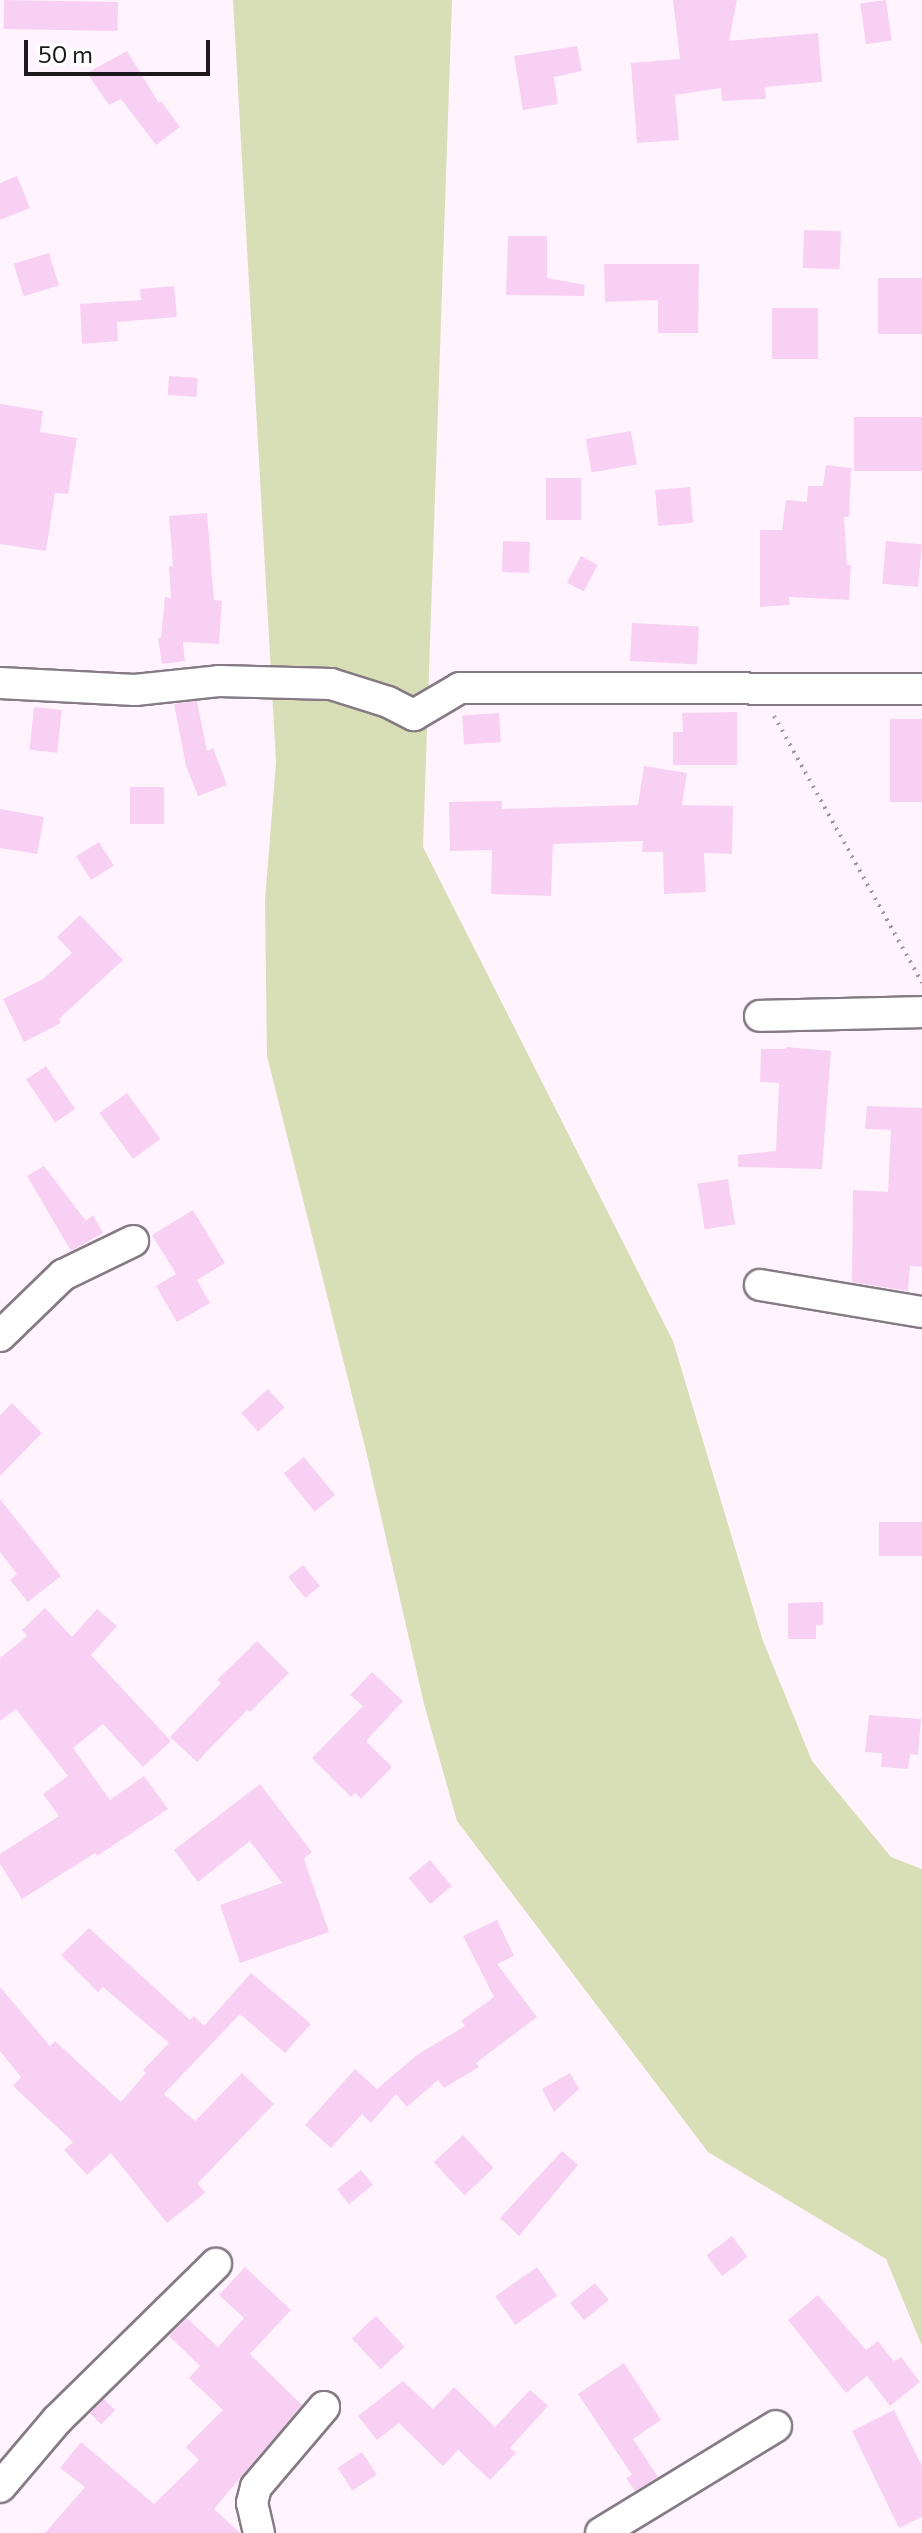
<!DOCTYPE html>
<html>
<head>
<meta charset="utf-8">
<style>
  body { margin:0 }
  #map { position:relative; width:922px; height:2533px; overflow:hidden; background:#fff4fd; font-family:Commissioner,sans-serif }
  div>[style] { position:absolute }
  .green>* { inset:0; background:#d8deb6 }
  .building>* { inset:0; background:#f7d0f3; transform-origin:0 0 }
  .path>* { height:4px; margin-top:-2px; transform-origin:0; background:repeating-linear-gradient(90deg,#9e969c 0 2px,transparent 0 8px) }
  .roads { filter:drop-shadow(2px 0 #857b84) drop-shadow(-2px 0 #857b84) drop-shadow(0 2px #857b84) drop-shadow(0 -2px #857b84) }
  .minor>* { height:30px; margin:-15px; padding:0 15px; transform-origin:15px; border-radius:15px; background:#fff }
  span { translate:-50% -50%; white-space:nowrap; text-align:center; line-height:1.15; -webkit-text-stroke:6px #fff; paint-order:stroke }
  .scale { position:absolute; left:24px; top:40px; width:186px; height:36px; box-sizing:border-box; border:4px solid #1c181b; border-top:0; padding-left:10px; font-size:24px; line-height:28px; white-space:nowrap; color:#1c181b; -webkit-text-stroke:6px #fff; paint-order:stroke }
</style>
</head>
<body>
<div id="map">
  <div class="green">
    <i style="clip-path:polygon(233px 0,452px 0,423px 847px,673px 1341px,763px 1641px,812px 1761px,891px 1857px,922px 1869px,922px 2346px,886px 2259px,708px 2152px,457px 1821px,424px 1704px,367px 1455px,267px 1056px,265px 900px,276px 762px)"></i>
  </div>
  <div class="building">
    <i style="left:4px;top:0;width:114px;height:29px;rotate:1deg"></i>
    <i style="clip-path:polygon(673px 0,737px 0,729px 41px,818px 33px,822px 82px,765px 87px,766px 99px,722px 101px,721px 88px,675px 95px,679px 140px,637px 143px,631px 63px,680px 59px)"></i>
    <i style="left:886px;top:0;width:41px;height:26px;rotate:82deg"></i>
    <i style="clip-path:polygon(577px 46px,582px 71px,554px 77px,558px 104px,523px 110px,514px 56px)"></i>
    <i style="clip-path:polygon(127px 51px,159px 103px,161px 101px,180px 127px,156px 145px,121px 99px,109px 105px,87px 73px)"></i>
    <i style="clip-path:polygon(17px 176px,30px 208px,0 220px,0 183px)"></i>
    <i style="left:804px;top:230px;width:37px;height:38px;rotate:2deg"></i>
    <i style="clip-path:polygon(508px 236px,547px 236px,547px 278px,585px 285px,584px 296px,506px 295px)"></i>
    <i style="left:49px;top:253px;width:34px;height:37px;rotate:73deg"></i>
    <i style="clip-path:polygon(604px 264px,699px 264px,698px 333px,658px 333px,658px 300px,605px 302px)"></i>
    <i style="left:922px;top:278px;width:56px;height:44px;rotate:90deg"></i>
    <i style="clip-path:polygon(174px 286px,177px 317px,117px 322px,118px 341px,82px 344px,80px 304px,141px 300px,140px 289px)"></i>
    <i style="left:818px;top:308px;width:51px;height:46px;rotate:90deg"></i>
    <i style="left:169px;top:376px;width:29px;height:19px;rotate:4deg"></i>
    <i style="clip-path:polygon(0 404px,43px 411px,40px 432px,77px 438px,68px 494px,55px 493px,46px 551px,0 544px)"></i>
    <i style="left:854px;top:417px;width:68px;height:54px"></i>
    <i style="left:631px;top:431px;width:34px;height:46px;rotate:80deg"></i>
    <i style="clip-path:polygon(826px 465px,851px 468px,849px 517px,844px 517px,847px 565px,851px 565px,849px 600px,789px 597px,790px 605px,760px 607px,760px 530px,782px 530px,786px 500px,807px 502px,808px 486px,823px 486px)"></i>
    <i style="left:546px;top:478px;width:35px;height:42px"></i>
    <i style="left:690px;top:487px;width:36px;height:35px;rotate:85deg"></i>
    <i style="clip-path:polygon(207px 513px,214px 600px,222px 601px,219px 644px,183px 642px,185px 661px,162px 664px,158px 638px,161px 638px,165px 597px,171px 598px,169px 566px,173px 566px,169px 516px)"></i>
    <i style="left:503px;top:541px;width:27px;height:31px;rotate:2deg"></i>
    <i style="left:886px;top:541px;width:36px;height:43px;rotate:5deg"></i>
    <i style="left:581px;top:556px;width:19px;height:30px;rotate:28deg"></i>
    <i style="left:632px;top:623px;width:67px;height:38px;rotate:3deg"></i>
    <i style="clip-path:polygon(197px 701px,207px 751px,213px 748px,227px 785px,198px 796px,186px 766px,174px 704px)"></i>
    <i style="left:34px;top:707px;width:28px;height:43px;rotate:6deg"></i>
    <i style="clip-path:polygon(737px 712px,737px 765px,673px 765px,673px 732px,683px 732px,682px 713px)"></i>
    <i style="left:499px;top:713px;width:29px;height:37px;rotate:86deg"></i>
    <i style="left:922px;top:719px;width:83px;height:32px;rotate:90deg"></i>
    <i style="clip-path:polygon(644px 766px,687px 773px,682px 805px,733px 806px,732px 854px,704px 853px,706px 892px,664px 894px,663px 852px,642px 852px,643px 841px,553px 844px,551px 896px,491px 894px,492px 850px,450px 851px,449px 802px,502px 801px,502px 809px,638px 805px)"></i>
    <i style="left:130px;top:787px;width:34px;height:37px"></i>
    <i style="clip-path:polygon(0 809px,44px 817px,37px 854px,0 848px)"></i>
    <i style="left:99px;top:842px;width:28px;height:27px;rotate:58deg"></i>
    <i style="clip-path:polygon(80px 915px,123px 960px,59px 1019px,61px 1023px,24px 1042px,3px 999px,43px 979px,72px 953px,57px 937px)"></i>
    <i style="clip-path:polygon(786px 1047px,831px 1051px,822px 1169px,738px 1167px,738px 1155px,776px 1151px,779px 1083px,760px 1082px,761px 1049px,786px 1049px)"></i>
    <i style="left:46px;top:1066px;width:52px;height:24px;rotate:56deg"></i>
    <i style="left:127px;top:1093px;width:57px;height:34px;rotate:54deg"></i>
    <i style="clip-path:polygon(867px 1106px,922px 1108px,922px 1267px,910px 1266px,908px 1291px,852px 1282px,853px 1190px,888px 1192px,891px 1130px,865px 1129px)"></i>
    <i style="clip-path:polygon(44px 1166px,86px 1221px,93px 1215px,103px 1233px,71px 1251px,27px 1176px)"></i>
    <i style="left:728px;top:1179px;width:46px;height:31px;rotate:81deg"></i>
    <i style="clip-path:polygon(193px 1210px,225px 1263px,197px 1280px,210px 1303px,177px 1322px,156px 1286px,176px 1274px,152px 1235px)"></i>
    <i style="left:268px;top:1389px;width:25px;height:36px;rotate:48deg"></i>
    <i style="clip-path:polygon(12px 1403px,42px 1433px,0 1476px,0 1415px)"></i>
    <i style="left:304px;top:1457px;width:49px;height:26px;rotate:51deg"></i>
    <i style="clip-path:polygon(0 1499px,61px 1576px,28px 1602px,10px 1580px,17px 1574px,0 1552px)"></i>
    <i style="left:879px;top:1522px;width:43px;height:34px"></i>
    <i style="left:303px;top:1565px;width:27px;height:19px;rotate:51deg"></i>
    <i style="clip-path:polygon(823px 1602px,823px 1625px,816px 1625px,816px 1639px,788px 1639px,788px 1603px)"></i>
    <i style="clip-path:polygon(45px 1608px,72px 1637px,97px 1609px,117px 1626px,91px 1655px,171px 1741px,143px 1767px,103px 1724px,73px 1748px,110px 1800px,144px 1776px,168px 1809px,97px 1856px,95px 1853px,22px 1899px,0 1864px,0 1854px,59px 1816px,43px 1794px,68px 1776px,16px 1709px,0 1721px,0 1658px,27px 1636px,22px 1630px)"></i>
    <i style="clip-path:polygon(257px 1641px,289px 1673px,250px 1712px,247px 1710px,197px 1762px,170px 1737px,221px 1683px,217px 1680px)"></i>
    <i style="clip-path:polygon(372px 1672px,403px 1701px,366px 1741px,392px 1767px,361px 1799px,355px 1793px,351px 1797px,312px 1758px,363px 1706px,350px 1695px)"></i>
    <i style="clip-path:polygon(869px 1715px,921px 1719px,918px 1755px,910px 1754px,908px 1769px,881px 1767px,882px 1753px,865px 1752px)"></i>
    <i style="clip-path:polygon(260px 1784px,312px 1852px,304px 1859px,329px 1932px,240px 1963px,220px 1905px,282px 1883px,250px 1841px,198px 1882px,174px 1850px)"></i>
    <i style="left:430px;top:1860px;width:34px;height:28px;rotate:50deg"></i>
    <i style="clip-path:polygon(497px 1920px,514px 1956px,497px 1964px,537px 2017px,476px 2063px,479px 2067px,444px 2088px,438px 2080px,407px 2107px,396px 2094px,371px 2123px,362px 2114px,331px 2148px,305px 2125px,355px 2069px,377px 2089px,417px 2055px,465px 2026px,461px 2021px,494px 1997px,463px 1936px)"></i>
    <i style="clip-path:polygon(89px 1928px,190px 2020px,194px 2016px,204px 2026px,251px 1973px,311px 2024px,285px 2053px,240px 2014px,164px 2094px,195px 2121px,242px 2073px,274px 2104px,198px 2183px,205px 2193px,167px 2223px,111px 2153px,87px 2175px,64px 2150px,73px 2142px,13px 2086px,21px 2077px,0 2051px,0 1987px,50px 2046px,55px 2041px,121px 2102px,146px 2073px,143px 2070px,169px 2043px,103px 1987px,98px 1992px,61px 1955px)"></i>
    <i style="clip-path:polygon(570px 2073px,579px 2089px,554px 2112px,542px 2089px)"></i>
    <i style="left:463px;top:2135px;width:45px;height:40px;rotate:47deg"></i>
    <i style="clip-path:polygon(562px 2151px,578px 2165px,519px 2236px,500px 2218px)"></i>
    <i style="left:361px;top:2170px;width:19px;height:31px;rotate:51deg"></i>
    <i style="left:732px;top:2236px;width:26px;height:32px;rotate:53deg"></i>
    <i style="clip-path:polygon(245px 2267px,291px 2310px,250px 2354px,302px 2405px,214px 2509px,240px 2533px,45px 2533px,85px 2487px,60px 2468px,81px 2442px,154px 2504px,199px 2460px,186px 2447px,223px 2410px,189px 2378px,200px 2366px,169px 2336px,187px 2318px,218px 2347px,244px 2318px,219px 2295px)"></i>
    <i style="left:537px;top:2267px;width:35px;height:51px;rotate:55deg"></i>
    <i style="left:595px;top:2283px;width:22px;height:32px;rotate:51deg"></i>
    <i style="clip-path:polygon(818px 2295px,866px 2350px,878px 2341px,894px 2362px,901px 2357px,920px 2382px,890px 2406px,867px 2376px,846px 2393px,788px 2320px)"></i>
    <i style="left:376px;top:2316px;width:42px;height:33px;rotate:47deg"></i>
    <i style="clip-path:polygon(624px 2363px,661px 2420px,633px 2439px,658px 2477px,635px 2491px,626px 2478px,632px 2475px,578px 2394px)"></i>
    <i style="clip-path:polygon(403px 2381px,433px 2409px,454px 2387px,495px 2427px,530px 2390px,548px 2406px,510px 2448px,516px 2453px,490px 2480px,458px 2450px,443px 2466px,399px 2423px,377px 2440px,358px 2416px)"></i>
    <i style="left:104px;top:2399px;width:16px;height:20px;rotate:45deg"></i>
    <i style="clip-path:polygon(894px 2410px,922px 2466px,922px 2517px,899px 2528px,852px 2431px)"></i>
    <i style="left:362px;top:2452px;width:27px;height:29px;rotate:57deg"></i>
  </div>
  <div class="path">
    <i style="left:774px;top:716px;width:305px;rotate:61deg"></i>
  </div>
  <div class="roads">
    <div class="minor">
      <i style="left:0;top:683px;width:135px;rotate:3deg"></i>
      <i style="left:135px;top:690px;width:84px;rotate:-6.1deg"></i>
      <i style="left:219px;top:681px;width:112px;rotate:1.5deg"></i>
      <i style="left:331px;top:684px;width:60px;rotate:17.5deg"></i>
      <i style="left:388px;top:702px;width:29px;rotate:27deg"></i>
      <i style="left:414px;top:715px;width:53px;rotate:-30.4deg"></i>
      <i style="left:460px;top:688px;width:462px;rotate:0.1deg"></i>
      <i style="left:760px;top:1016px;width:162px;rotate:-1.4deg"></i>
      <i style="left:760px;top:1285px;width:164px;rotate:9.5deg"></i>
      <i style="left:0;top:1336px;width:88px;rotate:-44.1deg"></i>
      <i style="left:63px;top:1275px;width:78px;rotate:-25.9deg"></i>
      <i style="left:0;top:2487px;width:88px;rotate:-49.6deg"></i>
      <i style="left:57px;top:2420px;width:223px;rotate:-44.5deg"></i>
      <i style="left:259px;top:2533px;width:31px;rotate:-103deg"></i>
      <i style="left:252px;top:2503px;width:16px;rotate:-76deg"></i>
      <i style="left:256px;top:2487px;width:105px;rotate:-49.6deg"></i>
      <i style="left:601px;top:2533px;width:205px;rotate:-31.4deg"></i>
    </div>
  </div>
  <div class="scale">50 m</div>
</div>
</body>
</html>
